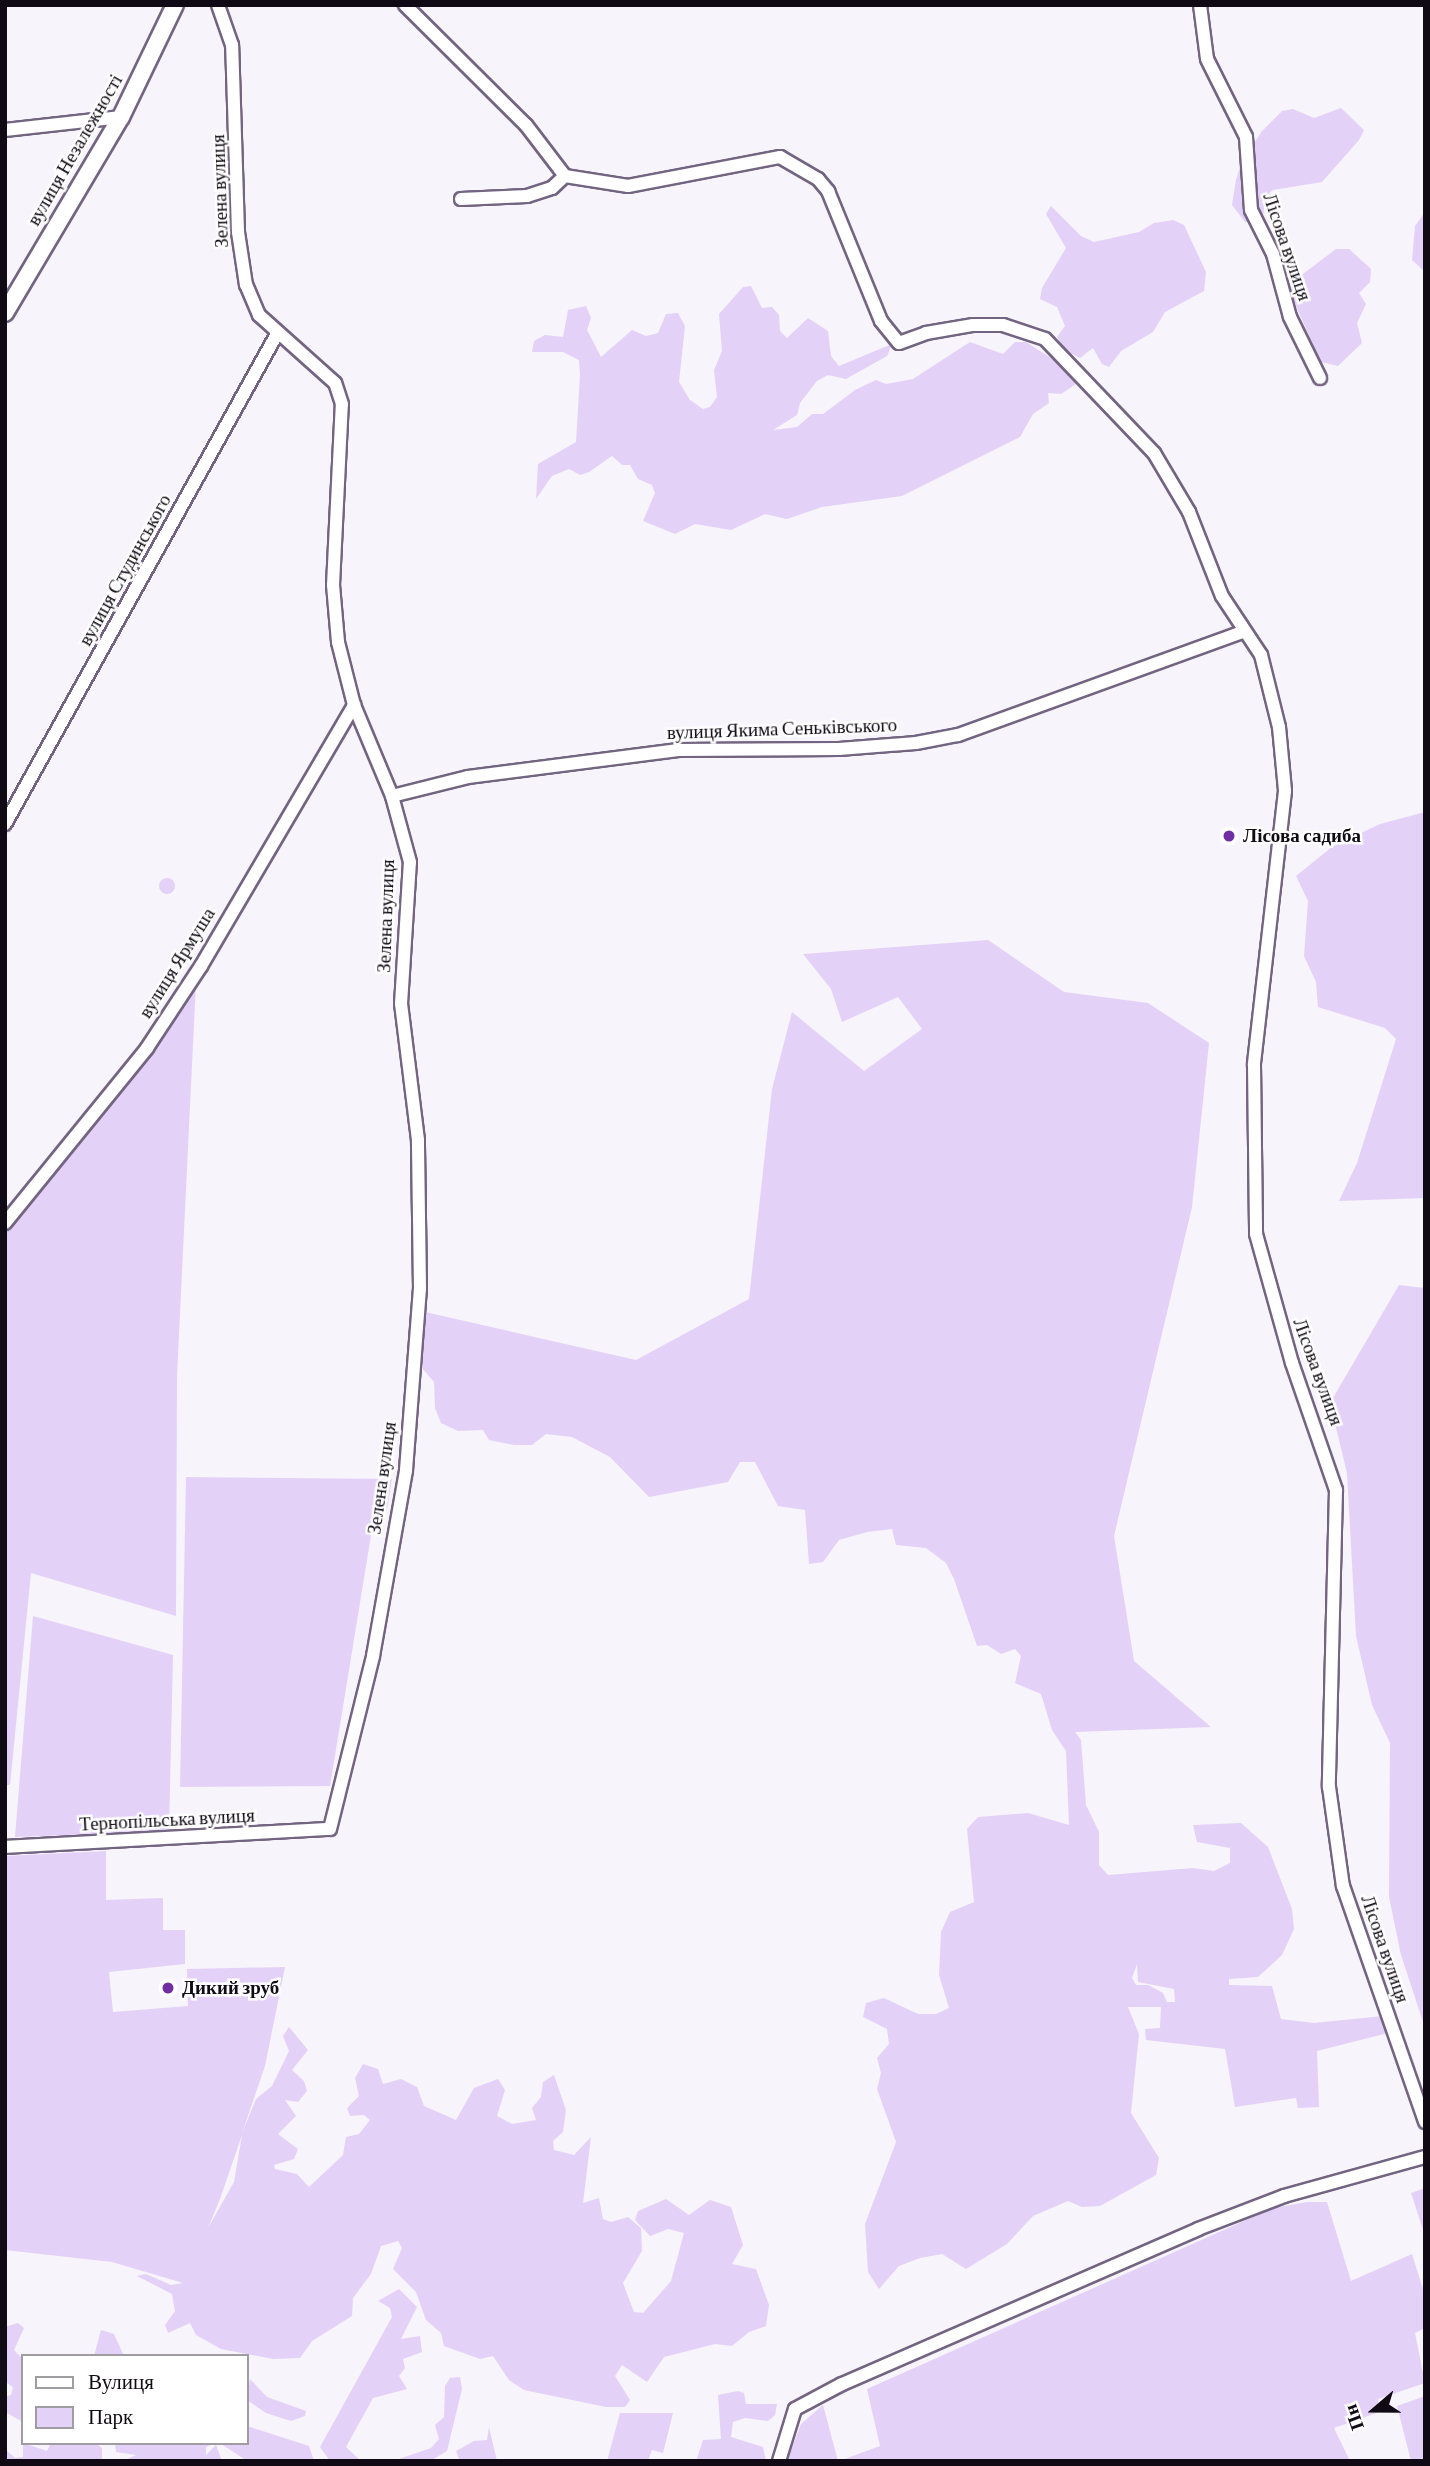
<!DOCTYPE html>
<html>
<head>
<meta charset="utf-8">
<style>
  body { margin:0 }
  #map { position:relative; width:1430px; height:2466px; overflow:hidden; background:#f7f4fb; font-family:"Crimson Pro",serif }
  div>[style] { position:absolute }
  .green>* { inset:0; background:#e4d1f7 }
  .round { border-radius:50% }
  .roads { filter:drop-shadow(2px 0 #736581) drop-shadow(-2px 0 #736581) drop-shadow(0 2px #736581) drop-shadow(0 -2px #736581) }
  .minor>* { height:12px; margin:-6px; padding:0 6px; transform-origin:6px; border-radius:6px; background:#fff }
  .tertiary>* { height:16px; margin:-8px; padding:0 8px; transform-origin:8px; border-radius:8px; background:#fff }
  .dots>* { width:19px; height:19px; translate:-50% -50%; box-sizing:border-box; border:4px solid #fff; border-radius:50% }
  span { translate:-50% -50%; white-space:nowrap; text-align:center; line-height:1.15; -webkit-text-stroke:5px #fff; paint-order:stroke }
  .street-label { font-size:19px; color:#0f0a14 }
  .poi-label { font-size:19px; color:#0f0a14; font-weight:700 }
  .left { translate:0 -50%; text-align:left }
  .frame { position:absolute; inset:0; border:7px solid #0f0a14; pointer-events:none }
  .legend { position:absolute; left:21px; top:2354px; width:228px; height:91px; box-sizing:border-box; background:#fff; border:2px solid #9f9da1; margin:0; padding:9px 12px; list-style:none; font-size:21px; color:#0f0a14 }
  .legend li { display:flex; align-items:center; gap:14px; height:35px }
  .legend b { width:35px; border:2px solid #9f9da1 }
  .north { position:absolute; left:1339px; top:2375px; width:70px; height:70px; -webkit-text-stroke:5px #fff; paint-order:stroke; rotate:250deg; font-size:19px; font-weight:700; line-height:28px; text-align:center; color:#0f0a14 }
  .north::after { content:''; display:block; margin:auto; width:24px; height:32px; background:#0f0a14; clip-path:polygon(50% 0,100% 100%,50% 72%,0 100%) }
</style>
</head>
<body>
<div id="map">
  <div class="green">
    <i style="clip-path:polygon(1341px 108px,1364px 130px,1359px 140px,1322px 182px,1273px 190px,1266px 196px,1263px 216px,1254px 223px,1245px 222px,1232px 205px,1236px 180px,1241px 163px,1262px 131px,1282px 111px,1293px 109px,1314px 118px)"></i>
    <i style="clip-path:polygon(1051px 206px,1081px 236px,1094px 242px,1139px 232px,1154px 223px,1173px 220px,1184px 225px,1206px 272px,1204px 291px,1165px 312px,1153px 332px,1121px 351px,1109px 367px,1102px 364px,1093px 348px,1080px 358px,1065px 350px,1057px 337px,1065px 326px,1057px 307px,1040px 299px,1042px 288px,1066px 248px,1046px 214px)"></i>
    <i style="clip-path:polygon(1425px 212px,1425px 272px,1412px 260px,1415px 226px)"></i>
    <i style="clip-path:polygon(1336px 249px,1349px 249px,1371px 269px,1370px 282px,1359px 293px,1366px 304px,1357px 323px,1362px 343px,1338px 366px,1321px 362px,1287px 286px)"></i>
    <i style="clip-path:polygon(751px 286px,762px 308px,772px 307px,779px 315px,780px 331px,787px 338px,808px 318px,828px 331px,831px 356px,839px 366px,892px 344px,887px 356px,846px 379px,828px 375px,817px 381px,800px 403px,797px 415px,773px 430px,797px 427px,812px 414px,823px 414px,855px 390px,876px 380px,886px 384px,913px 379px,970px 342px,1003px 354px,1015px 342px,1026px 342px,1074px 373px,1076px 384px,1061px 394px,1048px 393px,1049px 403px,1033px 414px,1020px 437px,902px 496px,822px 507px,787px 519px,765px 514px,731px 530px,695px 524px,675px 534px,643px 521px,655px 493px,652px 485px,638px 479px,630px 465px,622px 465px,612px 456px,589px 472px,580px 475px,569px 469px,552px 476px,536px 499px,538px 464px,576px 442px,580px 375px,579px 360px,563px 352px,532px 352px,534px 341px,545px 335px,563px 337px,568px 310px,586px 306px,591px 318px,587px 330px,601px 357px,632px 330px,646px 336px,658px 333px,666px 314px,678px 313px,685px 326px,679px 382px,690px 400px,703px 409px,710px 407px,717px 397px,714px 370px,722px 351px,719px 314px,743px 287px)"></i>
    <i style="clip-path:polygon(1425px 812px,1425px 1198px,1339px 1201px,1357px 1163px,1396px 1039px,1385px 1028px,1318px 1007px,1316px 982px,1304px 956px,1308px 901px,1296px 876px,1332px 847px,1380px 824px)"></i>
    <i class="round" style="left:159px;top:878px;width:16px;height:16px"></i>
    <i style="clip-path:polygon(evenodd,988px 940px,1064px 992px,1148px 1003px,1209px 1043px,1192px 1207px,1114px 1536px,1134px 1661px,1211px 1727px,1075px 1732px,1081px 1740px,1086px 1805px,1099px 1832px,1099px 1865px,1108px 1875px,1193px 1868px,1214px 1871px,1230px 1863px,1230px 1848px,1197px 1842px,1193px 1825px,1241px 1823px,1268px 1847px,1292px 1909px,1294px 1929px,1282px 1955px,1258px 1977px,1229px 1979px,1229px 1985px,1272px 1986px,1281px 2019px,1314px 2023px,1383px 2016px,1388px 2033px,1317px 2051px,1319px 2107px,1298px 2108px,1296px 2098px,1235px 2107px,1225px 2049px,1146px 2040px,1145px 2029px,1160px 2028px,1161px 2007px,1128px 2007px,1139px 2034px,1131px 2113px,1159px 2158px,1156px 2175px,1100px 2206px,1082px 2207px,1068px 2201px,1033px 2216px,1007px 2244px,966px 2269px,942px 2254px,920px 2258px,899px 2266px,879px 2289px,868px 2272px,865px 2224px,896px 2142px,877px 2089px,881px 2073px,877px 2058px,889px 2044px,887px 2029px,863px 2017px,866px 2003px,884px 1998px,918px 2014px,936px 2014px,949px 2008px,939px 1975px,941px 1932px,950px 1912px,974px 1902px,967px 1829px,978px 1817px,1028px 1813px,1069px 1825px,1066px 1751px,1052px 1730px,1041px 1694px,1015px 1683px,1021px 1656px,1015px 1649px,1001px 1654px,987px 1645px,977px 1646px,954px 1579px,946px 1563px,926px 1548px,896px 1545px,892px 1529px,867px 1532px,839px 1540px,823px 1562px,809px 1564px,805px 1510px,778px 1506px,755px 1462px,740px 1462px,728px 1482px,649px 1497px,610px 1457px,572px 1437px,546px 1434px,532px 1445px,514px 1445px,489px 1440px,483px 1430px,458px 1431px,441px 1423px,435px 1408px,434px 1382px,422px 1368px,425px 1312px,636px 1360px,749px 1299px,772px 1089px,792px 1012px,864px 1071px,922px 1029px,898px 997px,842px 1022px,831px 989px,803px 954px,988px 940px,1137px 1964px,1138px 1982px,1174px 1989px,1175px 2002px,1167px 2002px,1163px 1993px,1148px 1985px,1136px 1985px,1132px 1978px,1137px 1964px)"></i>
    <i style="clip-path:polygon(191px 981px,196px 982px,177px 1376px,176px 1616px,31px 1573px,10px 1785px,5px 1785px,5px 1227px,120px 1094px)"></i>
    <i style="clip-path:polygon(1399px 1285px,1425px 1288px,1425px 2028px,1401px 1955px,1389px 1897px,1390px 1743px,1372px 1705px,1356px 1636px,1347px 1473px,1330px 1403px)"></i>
    <i style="clip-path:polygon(186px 1477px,392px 1479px,387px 1510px,375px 1511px,330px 1786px,180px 1787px)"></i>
    <i style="clip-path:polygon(33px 1616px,173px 1655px,169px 1831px,15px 1837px)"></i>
    <i style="clip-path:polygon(evenodd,106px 1851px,106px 1900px,163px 1898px,163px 1930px,185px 1930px,185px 1964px,109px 1972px,113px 2012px,188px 2006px,187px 1969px,285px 1967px,265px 2066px,242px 2133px,256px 2099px,272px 2086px,289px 2051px,283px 2036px,289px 2027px,308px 2050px,292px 2070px,304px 2081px,307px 2091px,298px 2102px,285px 2100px,296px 2116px,278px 2134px,298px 2149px,294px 2159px,274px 2165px,275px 2169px,297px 2174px,309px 2187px,343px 2155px,346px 2137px,359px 2134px,370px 2120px,364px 2115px,350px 2116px,347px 2108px,359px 2096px,355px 2078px,363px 2064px,378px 2069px,383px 2084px,401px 2079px,417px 2087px,424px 2106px,456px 2120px,474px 2088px,498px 2079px,505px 2090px,497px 2116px,512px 2124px,536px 2120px,532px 2108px,541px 2097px,543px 2082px,554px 2075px,566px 2110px,563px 2132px,553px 2141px,554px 2150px,574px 2155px,591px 2137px,583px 2203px,599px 2198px,603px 2219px,611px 2222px,628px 2217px,641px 2228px,642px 2251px,623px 2283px,634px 2312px,643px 2313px,671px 2281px,684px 2233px,668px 2229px,650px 2236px,635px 2220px,638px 2211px,666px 2199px,689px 2215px,710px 2200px,731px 2207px,743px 2245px,732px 2264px,756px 2269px,769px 2305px,766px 2326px,749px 2332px,732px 2346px,715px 2344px,664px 2357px,647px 2382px,622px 2365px,615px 2376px,630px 2400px,625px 2407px,606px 2407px,524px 2390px,509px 2380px,493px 2356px,480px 2359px,444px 2346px,441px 2333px,426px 2320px,416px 2292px,393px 2269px,402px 2248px,398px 2241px,381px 2246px,371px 2274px,353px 2298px,352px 2316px,312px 2341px,300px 2358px,273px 2359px,221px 2349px,196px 2335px,190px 2323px,168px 2333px,165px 2325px,175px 2311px,172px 2294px,137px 2276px,146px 2274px,171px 2285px,183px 2283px,112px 2262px,5px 2250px,5px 1856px,106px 1851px,242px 2135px,234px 2182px,208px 2228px,220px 2199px,242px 2135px)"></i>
    <i style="clip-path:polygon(1425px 2188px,1425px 2236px,1411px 2193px)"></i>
    <i style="clip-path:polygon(1307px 2202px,1327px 2202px,1351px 2281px,1412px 2254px,1425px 2296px,1425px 2328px,1415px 2333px,1425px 2383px,1378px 2399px,1379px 2412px,1334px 2428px,1350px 2461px,839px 2461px,880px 2446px,867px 2389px,1273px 2208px)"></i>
    <i style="clip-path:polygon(399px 2289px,417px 2307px,401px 2339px,420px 2336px,422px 2352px,403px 2359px,405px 2368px,399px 2376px,407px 2389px,373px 2398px,346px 2447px,361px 2461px,330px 2461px,320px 2447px,392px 2317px,390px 2308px,378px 2301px)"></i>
    <i style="clip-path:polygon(18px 2323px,24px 2328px,14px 2350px,23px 2359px,23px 2422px,5px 2412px,5px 2397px,11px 2395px,13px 2387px,5px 2382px,5px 2327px)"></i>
    <i style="clip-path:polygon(101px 2330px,114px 2334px,123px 2354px,94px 2356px)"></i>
    <i style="clip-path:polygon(460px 2377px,462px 2389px,447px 2451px,430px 2461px,393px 2461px,431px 2448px,439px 2439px,435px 2425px,444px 2417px,445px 2386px,450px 2378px)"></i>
    <i style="clip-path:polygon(250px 2379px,267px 2397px,306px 2411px,305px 2416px,291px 2421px,266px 2413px,247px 2400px)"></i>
    <i style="clip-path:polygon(738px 2391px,744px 2393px,746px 2404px,777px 2404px,775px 2415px,768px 2421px,745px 2418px,733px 2422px,731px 2437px,763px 2447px,766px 2461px,696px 2461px,703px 2440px,721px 2439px,718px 2395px)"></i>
    <i style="clip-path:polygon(1425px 2396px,1425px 2461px,1411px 2461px,1397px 2406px)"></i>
    <i style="clip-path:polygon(823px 2405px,838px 2461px,787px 2461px,801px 2424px)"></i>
    <i style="clip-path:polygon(620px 2413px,673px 2413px,663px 2453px,652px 2450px,648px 2461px,607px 2461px)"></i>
    <i style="clip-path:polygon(247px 2426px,309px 2446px,314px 2461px,247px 2461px,220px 2443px,247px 2443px)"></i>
    <i style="clip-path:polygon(489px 2427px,497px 2461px,459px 2459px,456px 2451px,474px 2441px,487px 2440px)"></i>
    <i style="clip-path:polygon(23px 2443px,47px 2451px,51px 2443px,95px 2443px,102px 2448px,102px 2461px,5px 2461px,5px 2449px,15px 2458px,23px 2457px)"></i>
    <i style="clip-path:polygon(115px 2443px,214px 2443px,206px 2447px,206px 2455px,216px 2445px,222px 2461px,123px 2461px,136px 2455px,116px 2452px)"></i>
  </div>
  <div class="roads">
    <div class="minor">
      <i style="left:405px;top:5px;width:170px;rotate:44.8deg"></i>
      <i style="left:526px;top:125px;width:64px;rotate:52.6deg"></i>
      <i style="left:565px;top:176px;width:64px;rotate:9deg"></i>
      <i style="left:628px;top:186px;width:155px;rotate:-10.8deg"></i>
      <i style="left:780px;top:157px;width:44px;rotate:30.1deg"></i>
      <i style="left:818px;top:179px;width:16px;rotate:50deg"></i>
      <i style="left:828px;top:191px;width:140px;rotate:67.8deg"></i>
      <i style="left:881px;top:321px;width:28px;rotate:51deg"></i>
      <i style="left:899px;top:343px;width:29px;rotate:-20deg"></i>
      <i style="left:926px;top:333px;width:48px;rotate:-9.7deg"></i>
      <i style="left:973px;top:325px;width:30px"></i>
      <i style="left:1003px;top:325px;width:44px;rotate:18.4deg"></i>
      <i style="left:1045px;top:339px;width:158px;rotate:46.3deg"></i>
      <i style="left:1154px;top:453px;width:69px;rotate:59.3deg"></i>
      <i style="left:1189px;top:512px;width:90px;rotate:68.6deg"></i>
      <i style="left:1222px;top:596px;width:71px;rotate:56.5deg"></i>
      <i style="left:1261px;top:655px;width:74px;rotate:76deg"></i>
      <i style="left:1279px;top:727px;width:64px;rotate:84.6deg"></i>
      <i style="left:1285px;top:791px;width:276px;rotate:96.5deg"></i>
      <i style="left:1254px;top:1065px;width:169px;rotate:89.3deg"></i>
      <i style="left:1256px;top:1234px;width:134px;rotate:74.4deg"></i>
      <i style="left:1292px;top:1363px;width:134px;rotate:70.9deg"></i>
      <i style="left:1336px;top:1490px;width:297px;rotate:91.4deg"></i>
      <i style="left:1329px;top:1787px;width:100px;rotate:82deg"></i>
      <i style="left:1343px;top:1886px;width:250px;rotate:70.8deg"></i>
      <i style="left:1200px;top:5px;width:54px;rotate:82.6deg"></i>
      <i style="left:1207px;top:59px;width:87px;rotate:63.4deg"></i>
      <i style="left:1246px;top:137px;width:73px;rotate:86.1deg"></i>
      <i style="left:1251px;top:210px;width:49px;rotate:63.4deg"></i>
      <i style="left:1273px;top:254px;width:65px;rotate:74.9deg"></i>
      <i style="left:1290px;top:317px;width:68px;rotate:63.8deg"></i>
      <i style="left:5px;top:130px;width:117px;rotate:-6.4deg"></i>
      <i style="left:461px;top:199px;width:66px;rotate:-2.6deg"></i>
      <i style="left:527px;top:196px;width:26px;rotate:-18deg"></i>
      <i style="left:552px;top:188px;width:18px;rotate:-43deg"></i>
      <i style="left:392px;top:796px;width:78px;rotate:-14deg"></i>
      <i style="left:468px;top:777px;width:212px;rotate:-7.3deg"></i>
      <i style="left:678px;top:750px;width:161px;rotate:-0.4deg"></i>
      <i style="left:839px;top:749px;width:77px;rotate:-4.5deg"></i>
      <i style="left:916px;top:743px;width:43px;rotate:-10.8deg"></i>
      <i style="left:958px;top:735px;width:302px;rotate:-19.9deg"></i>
      <i style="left:5px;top:824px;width:560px;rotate:-60.97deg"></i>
      <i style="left:5px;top:1223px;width:225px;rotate:-50.9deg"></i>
      <i style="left:147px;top:1048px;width:98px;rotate:-56.6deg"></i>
      <i style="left:201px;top:966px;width:303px;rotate:-59.6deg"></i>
      <i style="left:5px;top:1847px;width:325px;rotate:-3.2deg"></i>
      <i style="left:330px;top:1829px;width:178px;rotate:-76deg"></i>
      <i style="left:373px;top:1656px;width:189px;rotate:-79.9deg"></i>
      <i style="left:406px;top:1470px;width:182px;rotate:-85.6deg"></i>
      <i style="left:420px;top:1289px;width:149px;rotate:-90.8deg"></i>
      <i style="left:418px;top:1140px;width:137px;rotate:-97.1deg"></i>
      <i style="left:401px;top:1004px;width:142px;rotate:-86.4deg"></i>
      <i style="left:410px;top:862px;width:68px;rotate:-105.3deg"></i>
      <i style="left:392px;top:796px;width:99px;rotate:-112.7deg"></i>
      <i style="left:354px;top:705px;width:65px;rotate:-104.3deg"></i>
      <i style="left:338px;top:642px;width:57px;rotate:-95deg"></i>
      <i style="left:333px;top:585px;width:181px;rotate:-87.2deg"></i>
      <i style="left:342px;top:404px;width:22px;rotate:-108deg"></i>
      <i style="left:335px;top:383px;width:102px;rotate:-138.2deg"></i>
      <i style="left:259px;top:315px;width:33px;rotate:-113deg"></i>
      <i style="left:246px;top:285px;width:54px;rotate:-98.6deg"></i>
      <i style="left:238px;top:232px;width:187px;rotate:-91.8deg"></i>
      <i style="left:232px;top:45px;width:42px;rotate:-109.3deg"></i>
      <i style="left:779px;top:2461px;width:54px;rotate:-72.9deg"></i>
      <i style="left:795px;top:2409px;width:53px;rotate:-28deg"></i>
      <i style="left:842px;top:2384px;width:388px;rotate:-23.5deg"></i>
      <i style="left:1198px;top:2229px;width:92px;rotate:-21deg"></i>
      <i style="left:1284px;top:2196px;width:146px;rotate:-15.5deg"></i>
    </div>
    <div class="tertiary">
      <i style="left:5px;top:313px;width:228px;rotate:-59.4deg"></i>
      <i style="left:121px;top:117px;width:124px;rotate:-64.3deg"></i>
    </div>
  </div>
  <div class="dots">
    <i style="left:1229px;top:836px;background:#722fa3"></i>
    <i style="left:168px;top:1988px;background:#722fa3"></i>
  </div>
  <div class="street-label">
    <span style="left:75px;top:150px;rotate:-60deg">вулиця Незалежності</span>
    <span style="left:220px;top:191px;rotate:-92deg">Зелена вулиця</span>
    <span style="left:1287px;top:247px;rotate:71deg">Лісова вулиця</span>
    <span style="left:125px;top:570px;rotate:-61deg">вулиця Студинського</span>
    <span style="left:782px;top:729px;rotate:-2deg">вулиця Якима Сеньківського</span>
    <span style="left:386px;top:916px;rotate:-88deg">Зелена вулиця</span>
    <span style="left:177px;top:963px;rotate:-58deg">вулиця Ярмуша</span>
    <span style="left:1318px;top:1372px;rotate:70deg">Лісова вулиця</span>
    <span style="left:382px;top:1478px;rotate:-82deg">Зелена вулиця</span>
    <span style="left:167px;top:1820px;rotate:-3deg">Тернопільська вулиця</span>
    <span style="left:1385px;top:1949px;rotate:71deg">Лісова вулиця</span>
  </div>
  <div class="poi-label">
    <span class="left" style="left:1243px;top:836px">Лісова садиба</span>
    <span class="left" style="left:182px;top:1988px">Дикий зруб</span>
  </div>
  <div class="frame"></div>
  <ul class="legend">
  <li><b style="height:9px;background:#fff"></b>Вулиця</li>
  <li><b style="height:19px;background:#e4d1f7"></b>Парк</li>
  </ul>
  <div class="north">Пн</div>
</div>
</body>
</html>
